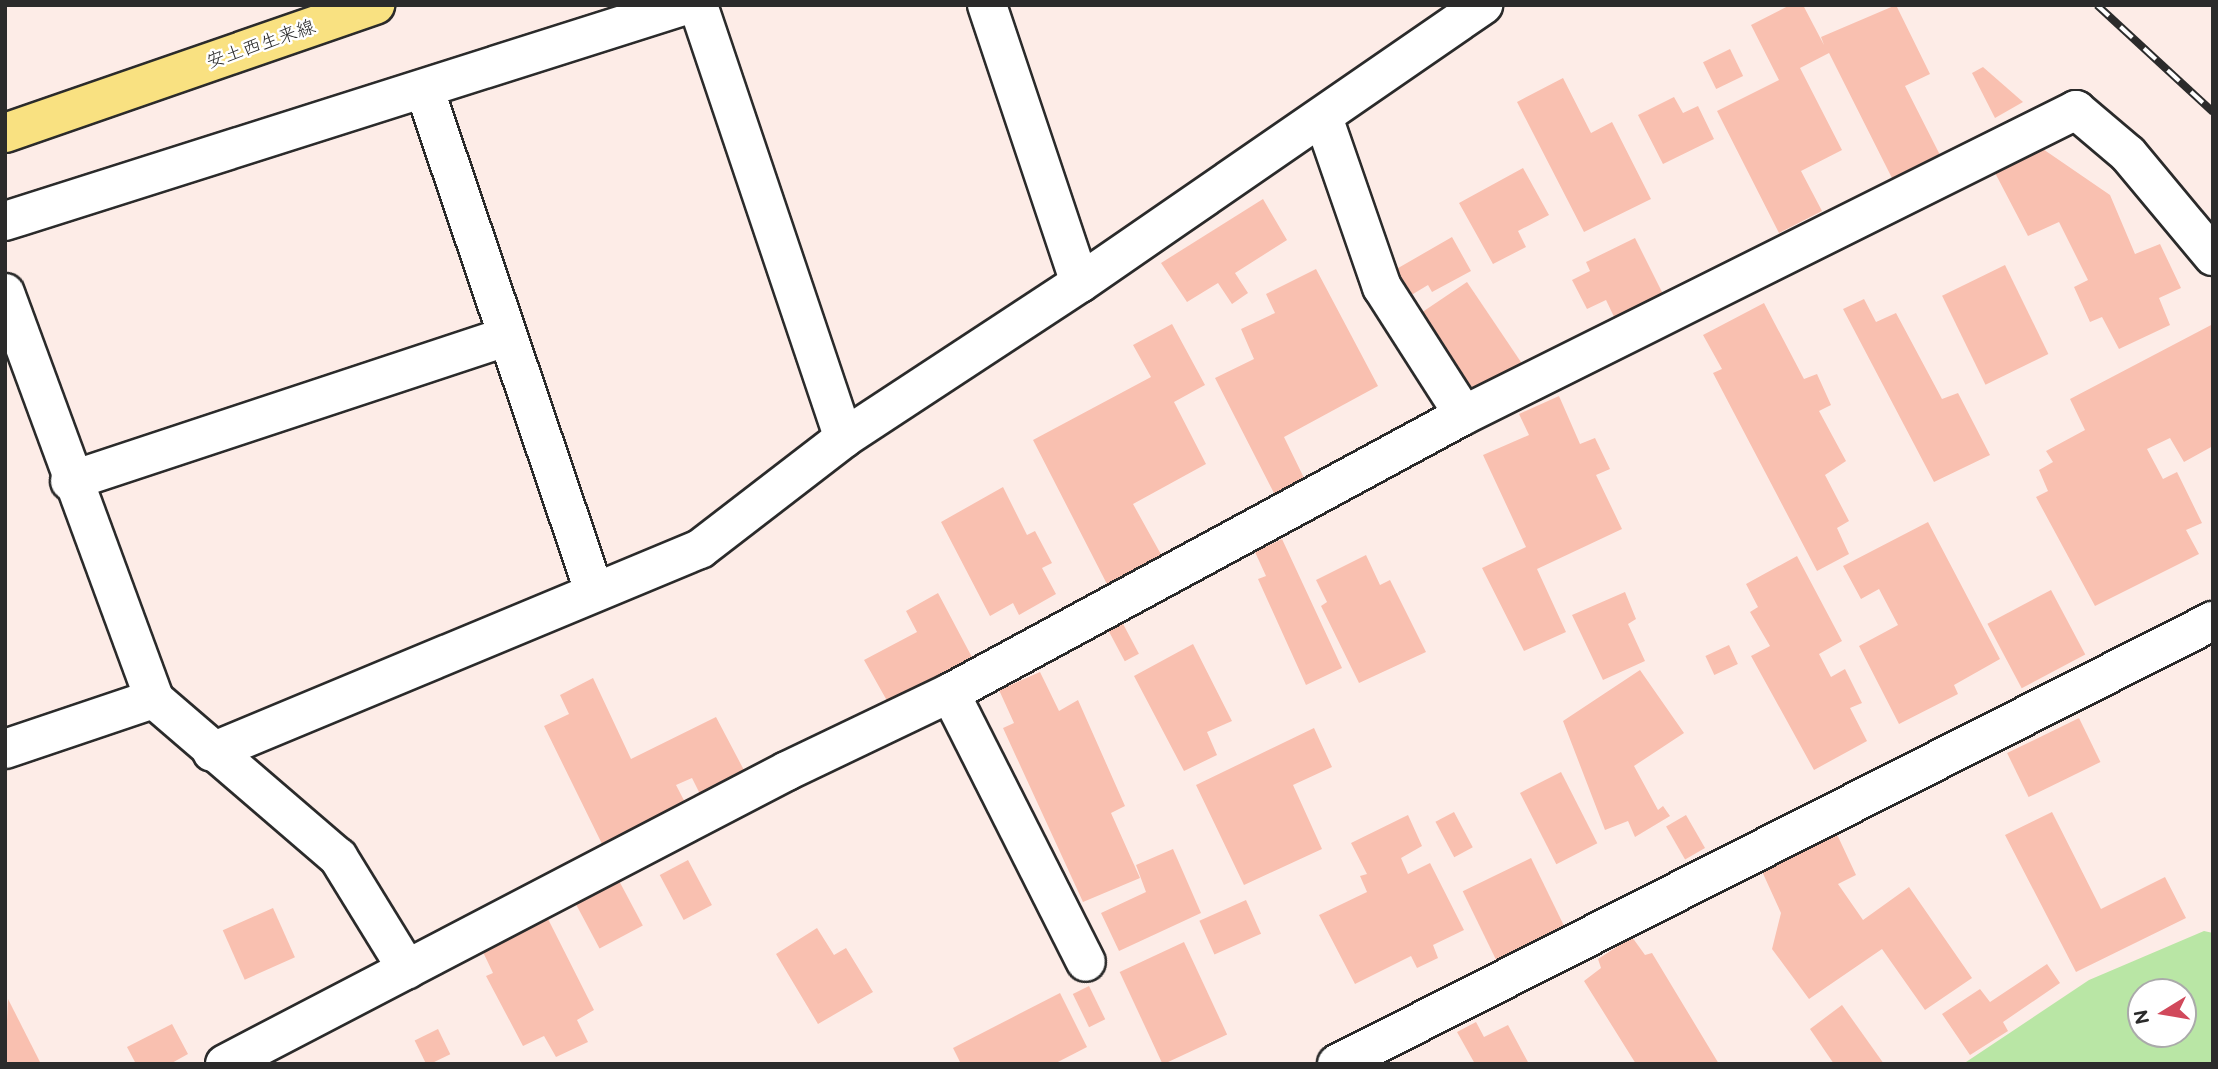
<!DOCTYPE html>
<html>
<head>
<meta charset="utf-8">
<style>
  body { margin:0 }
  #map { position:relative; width:2218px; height:1069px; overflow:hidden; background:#fdece7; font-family:"Balsamiq Sans","Klee One",sans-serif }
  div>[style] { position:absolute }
  .green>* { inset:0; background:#b9e6a5 }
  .building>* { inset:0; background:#f9c0b0; transform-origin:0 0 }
  .roads { filter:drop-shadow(2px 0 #2b2b2b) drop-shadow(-2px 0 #2b2b2b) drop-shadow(0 2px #2b2b2b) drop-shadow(0 -2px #2b2b2b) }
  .minor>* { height:38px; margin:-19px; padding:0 19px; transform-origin:19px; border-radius:19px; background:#fff }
  .major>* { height:38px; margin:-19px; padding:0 19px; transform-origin:19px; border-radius:19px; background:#f9e181 }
  .rail>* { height:8px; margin-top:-4px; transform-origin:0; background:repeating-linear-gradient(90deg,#fff 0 16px,#2b2b2b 0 32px); box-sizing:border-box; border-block:2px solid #2b2b2b }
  span { translate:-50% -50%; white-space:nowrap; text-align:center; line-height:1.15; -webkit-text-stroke:5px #fff; paint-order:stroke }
  .street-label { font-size:19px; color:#2b2b2b }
  .frame { position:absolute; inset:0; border:7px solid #2b2b2b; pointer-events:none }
  .north { position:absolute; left:2127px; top:978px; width:70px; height:70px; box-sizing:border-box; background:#fff; border:2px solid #aaa; border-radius:50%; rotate:259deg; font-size:19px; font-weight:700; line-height:28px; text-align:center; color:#2b2b2b }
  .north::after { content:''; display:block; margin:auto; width:24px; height:32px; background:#d1495b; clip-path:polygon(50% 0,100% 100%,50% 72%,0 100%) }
</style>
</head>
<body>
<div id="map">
  <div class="green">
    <i style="clip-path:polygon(evenodd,2204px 931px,2213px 933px,2213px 1064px,1963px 1064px,2089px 980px,2204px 931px,2141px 992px,2183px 992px,2183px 1034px,2141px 1034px,2141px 992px)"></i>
  </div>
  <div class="building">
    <i style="clip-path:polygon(1790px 5px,1803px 5px,1824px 45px,1821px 37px,1896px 5px,1930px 74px,1905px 86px,1940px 155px,1893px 180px,1829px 53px,1800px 68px,1842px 150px,1801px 171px,1822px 211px,1779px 233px,1717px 111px,1779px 80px,1751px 25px)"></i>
    <i style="left:1730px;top:49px;width:30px;height:30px;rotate:64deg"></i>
    <i style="clip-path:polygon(1983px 67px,2023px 102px,1995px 118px,1972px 73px)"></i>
    <i style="clip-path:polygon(1563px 78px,1591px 133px,1612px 122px,1651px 199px,1584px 232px,1517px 102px)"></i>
    <i style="clip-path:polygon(1674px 97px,1683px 113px,1698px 106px,1714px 139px,1663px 164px,1638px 115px)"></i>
    <i style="clip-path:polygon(2040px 147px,2110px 195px,2135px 254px,2160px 244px,2181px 288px,2159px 298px,2170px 325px,2119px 349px,2102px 317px,2090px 322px,2074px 287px,2088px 280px,2059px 222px,2028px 236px,1993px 169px)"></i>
    <i style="clip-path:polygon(1523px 168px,1549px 215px,1518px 231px,1526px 247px,1493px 264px,1459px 203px)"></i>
    <i style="clip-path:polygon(1263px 199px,1287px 240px,1235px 273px,1248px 293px,1232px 304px,1218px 283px,1187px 302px,1161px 263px)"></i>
    <i style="clip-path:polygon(1452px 237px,1471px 271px,1432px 292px,1428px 285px,1408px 297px,1393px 271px)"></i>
    <i style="clip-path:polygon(1635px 238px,1666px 300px,1618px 325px,1606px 300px,1587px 309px,1572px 280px,1590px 271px,1586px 262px)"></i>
    <i style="left:2005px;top:265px;width:99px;height:70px;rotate:64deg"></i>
    <i style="clip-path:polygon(1316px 269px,1378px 386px,1284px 437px,1305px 480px,1275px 495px,1215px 378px,1254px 359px,1241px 329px,1275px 313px,1266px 294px)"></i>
    <i style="left:1467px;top:282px;width:97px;height:60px;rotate:56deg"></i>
    <i style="clip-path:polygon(1864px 299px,1876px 322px,1896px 313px,1942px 399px,1958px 393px,1990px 455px,1934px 482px,1843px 309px)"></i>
    <i style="clip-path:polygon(1764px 303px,1804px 379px,1817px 374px,1831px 405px,1819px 411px,1846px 461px,1825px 475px,1849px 521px,1837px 528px,1849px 554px,1817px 571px,1713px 373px,1722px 369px,1703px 335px)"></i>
    <i style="clip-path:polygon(1172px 324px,1205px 385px,1174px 402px,1206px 464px,1133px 504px,1163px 558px,1109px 588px,1033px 440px,1151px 377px,1133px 345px)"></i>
    <i style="clip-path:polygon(2213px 324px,2213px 446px,2184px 462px,2170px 438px,2147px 449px,2163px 479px,2177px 472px,2202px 523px,2186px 530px,2199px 554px,2095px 606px,2036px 497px,2048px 491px,2039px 470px,2053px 462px,2046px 451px,2085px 430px,2070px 399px)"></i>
    <i style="clip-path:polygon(1559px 396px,1580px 444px,1595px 438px,1610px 469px,1596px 475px,1622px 529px,1537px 569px,1566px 632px,1524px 651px,1482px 568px,1526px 547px,1483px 455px,1529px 435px,1519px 414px)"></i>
    <i style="clip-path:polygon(1003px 487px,1027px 535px,1035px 531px,1052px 563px,1042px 568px,1056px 594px,1019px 615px,1013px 603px,990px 616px,941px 522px)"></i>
    <i style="clip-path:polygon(1928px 522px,2000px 659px,1954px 685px,1958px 694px,1899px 724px,1859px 646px,1898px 625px,1879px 589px,1861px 599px,1843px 566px)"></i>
    <i style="clip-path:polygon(1282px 539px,1342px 668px,1306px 685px,1258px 579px,1266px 576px,1255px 552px)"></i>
    <i style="clip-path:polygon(1366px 555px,1380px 585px,1390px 580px,1426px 652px,1359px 683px,1321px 606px,1327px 602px,1316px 580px)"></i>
    <i style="clip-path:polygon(1797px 556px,1842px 641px,1819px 654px,1831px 677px,1845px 669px,1862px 703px,1850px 708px,1867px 741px,1814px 770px,1751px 656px,1770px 646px,1750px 612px,1758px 607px,1746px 584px)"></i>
    <i style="left:2051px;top:590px;width:73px;height:72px;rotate:62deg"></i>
    <i style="clip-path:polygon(1625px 592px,1636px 619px,1628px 624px,1645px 661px,1603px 680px,1572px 615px)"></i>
    <i style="clip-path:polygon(938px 593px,974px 661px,890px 706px,864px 660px,917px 632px,906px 611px)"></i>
    <i style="left:1122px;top:622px;width:36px;height:16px;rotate:62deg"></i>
    <i style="clip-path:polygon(1193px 644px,1232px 721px,1207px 732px,1217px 755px,1184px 771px,1134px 676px)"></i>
    <i style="left:1729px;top:645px;width:21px;height:26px;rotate:65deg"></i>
    <i style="clip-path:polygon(1640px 670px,1684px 733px,1634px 766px,1658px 810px,1663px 806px,1670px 816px,1635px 837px,1628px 821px,1605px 830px,1563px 721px)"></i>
    <i style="clip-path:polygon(1040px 672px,1059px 711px,1078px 700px,1125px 806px,1111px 813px,1140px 878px,1083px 902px,1003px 728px,1014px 723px,999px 690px)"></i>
    <i style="clip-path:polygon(593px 678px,631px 759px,716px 717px,746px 774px,701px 796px,692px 778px,676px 785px,689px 810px,606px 852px,544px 726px,569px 714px,560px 695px)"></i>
    <i style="left:2079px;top:718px;width:49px;height:80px;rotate:64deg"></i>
    <i style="clip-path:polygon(1314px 728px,1332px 767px,1293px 785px,1322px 849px,1244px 885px,1196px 785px)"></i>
    <i style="left:1561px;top:772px;width:80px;height:46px;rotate:63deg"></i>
    <i style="left:1454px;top:812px;width:40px;height:21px;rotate:62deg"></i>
    <i style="clip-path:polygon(2052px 812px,2101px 909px,2165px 877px,2186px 918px,2076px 972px,2005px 835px)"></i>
    <i style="clip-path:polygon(1408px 815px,1422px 846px,1401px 858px,1408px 874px,1430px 863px,1464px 930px,1433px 945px,1438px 958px,1417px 968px,1411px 956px,1355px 984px,1319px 915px,1367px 892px,1360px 876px,1367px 874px,1351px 843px)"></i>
    <i style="left:1686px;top:815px;width:38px;height:23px;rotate:60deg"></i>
    <i style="clip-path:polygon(1834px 828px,1856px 875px,1838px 884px,1863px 920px,1909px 887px,1972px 978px,1925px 1010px,1882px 949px,1809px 999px,1772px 949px,1781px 913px,1760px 867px)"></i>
    <i style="clip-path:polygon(1173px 849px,1201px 913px,1119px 951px,1101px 913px,1146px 892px,1136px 865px)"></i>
    <i style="left:1531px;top:858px;width:80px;height:76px;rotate:64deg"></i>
    <i style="left:688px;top:860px;width:51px;height:32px;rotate:62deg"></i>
    <i style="left:617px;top:877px;width:55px;height:49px;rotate:62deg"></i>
    <i style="left:1246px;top:900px;width:37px;height:51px;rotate:66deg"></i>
    <i style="left:273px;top:908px;width:54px;height:55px;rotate:66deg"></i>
    <i style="clip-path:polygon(547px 917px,594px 1010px,577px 1020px,588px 1042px,556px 1057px,544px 1036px,523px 1046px,486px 976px,493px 973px,482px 950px)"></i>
    <i style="clip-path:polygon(817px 928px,834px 955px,846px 948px,873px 992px,818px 1024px,776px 954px)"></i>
    <i style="clip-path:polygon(1632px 937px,1645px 955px,1652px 953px,1719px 1064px,1636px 1064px,1584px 981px,1601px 968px,1598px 959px)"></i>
    <i style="left:1184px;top:942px;width:102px;height:71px;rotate:65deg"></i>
    <i style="clip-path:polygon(2047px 964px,2060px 983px,2003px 1022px,2008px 1031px,1970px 1055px,1942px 1014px,1980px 989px,1990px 1002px)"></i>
    <i style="left:1089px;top:986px;width:37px;height:18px;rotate:64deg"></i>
    <i style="clip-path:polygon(1060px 993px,1087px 1047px,1054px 1064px,961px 1064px,953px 1048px)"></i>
    <i style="clip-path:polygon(8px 999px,41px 1064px,5px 1064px)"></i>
    <i style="clip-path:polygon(1842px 1005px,1884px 1064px,1834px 1064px,1810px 1029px)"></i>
    <i style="clip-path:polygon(1476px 1022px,1484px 1037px,1508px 1025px,1529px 1064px,1475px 1064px,1457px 1032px)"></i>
    <i style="clip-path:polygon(172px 1024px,188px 1054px,170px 1064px,136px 1064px,127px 1047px)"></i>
    <i style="left:438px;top:1029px;width:28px;height:26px;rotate:64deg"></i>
  </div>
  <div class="roads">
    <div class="minor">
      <i style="left:698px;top:5px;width:457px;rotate:71.4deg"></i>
      <i style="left:987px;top:5px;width:293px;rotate:71.5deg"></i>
      <i style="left:1080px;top:283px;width:490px;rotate:-34.6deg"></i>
      <i style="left:425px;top:91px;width:528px;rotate:71.32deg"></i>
      <i style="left:1323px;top:117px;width:180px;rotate:70.9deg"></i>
      <i style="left:1382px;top:287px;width:152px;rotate:57.4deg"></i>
      <i style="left:5px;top:221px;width:714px;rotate:-17.6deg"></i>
      <i style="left:5px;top:293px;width:432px;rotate:69.8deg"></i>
      <i style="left:154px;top:699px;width:243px;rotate:40.7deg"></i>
      <i style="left:338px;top:857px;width:132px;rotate:58.4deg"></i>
      <i style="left:70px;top:481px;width:459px;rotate:-18.3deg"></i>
      <i style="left:950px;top:693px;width:301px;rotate:63.2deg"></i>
      <i style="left:5px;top:749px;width:157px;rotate:-18.6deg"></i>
      <i style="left:212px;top:752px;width:529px;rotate:-22.59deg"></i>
      <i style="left:700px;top:549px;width:182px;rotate:-37.6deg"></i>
      <i style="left:844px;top:438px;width:282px;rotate:-33.3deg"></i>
      <i style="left:225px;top:1064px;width:634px;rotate:-27.54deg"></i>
      <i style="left:787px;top:771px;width:181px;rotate:-25.6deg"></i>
      <i style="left:950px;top:693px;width:584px;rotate:-28.41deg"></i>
      <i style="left:1464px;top:415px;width:684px;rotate:-26.49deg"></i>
      <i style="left:2076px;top:110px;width:68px;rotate:40.2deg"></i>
      <i style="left:2128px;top:154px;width:133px;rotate:50.2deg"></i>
      <i style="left:1337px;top:1064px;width:982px;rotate:-26.83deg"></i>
    </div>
    <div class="major">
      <i style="left:5px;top:133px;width:392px;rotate:-19.1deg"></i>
    </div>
  </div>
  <div class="rail">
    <i style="left:2097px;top:5px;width:158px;rotate:42.7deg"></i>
  </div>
  <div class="street-label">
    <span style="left:261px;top:45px;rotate:-19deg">安土西生来線</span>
  </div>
  <div class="frame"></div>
  <div class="north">N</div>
</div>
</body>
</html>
